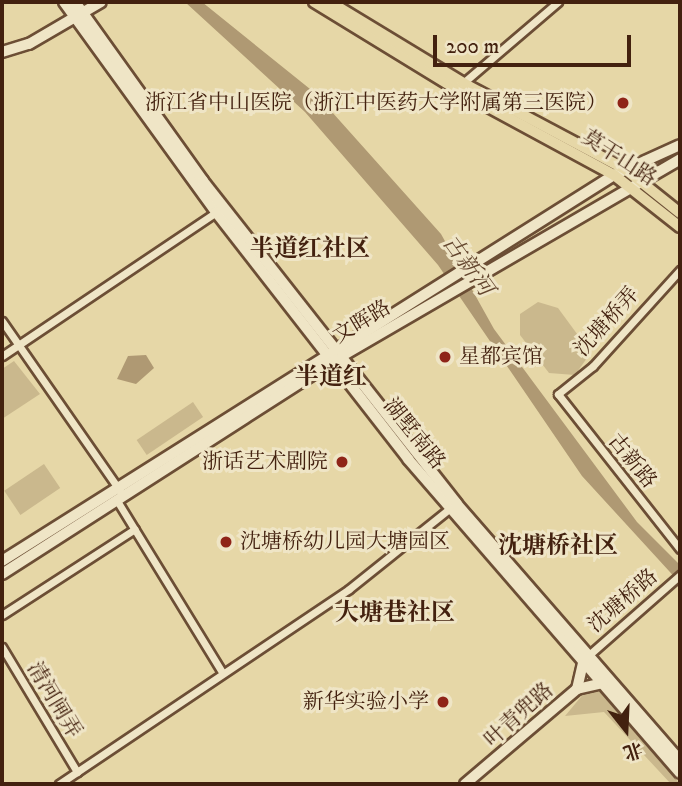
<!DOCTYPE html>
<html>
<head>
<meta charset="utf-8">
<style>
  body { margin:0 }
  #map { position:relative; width:682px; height:786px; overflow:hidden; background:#e6d7a7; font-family:"IM FELL DW Pica","Noto Serif SC",serif }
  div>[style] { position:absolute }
  .green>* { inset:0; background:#cab88d; transform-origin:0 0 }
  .water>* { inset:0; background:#af9973 }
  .roads { filter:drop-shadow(2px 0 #6c4e35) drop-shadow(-2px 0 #6c4e35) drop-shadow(0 2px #6c4e35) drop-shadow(0 -2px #6c4e35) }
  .street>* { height:7px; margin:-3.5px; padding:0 3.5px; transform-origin:3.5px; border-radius:3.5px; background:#efe5c6 }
  .secondary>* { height:10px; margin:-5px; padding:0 5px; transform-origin:5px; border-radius:5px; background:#efe5c6 }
  .primary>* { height:10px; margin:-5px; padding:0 5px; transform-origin:5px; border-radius:5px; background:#e6d7a7 }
  .dots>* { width:19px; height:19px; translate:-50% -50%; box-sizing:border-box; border:4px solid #efe5c6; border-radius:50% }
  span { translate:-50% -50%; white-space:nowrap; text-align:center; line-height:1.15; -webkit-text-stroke:6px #efe5c6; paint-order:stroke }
  .poi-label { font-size:21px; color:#43210f }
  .right { translate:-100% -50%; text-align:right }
  .left { translate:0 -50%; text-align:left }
  .street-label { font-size:21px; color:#43210f }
  .water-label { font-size:23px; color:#63452d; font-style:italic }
  .quarter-label { font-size:24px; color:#43210f; font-weight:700 }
  .frame { position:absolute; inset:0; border:4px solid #43210f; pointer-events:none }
  .north { position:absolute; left:591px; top:695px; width:70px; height:70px; -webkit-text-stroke:5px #efe5c6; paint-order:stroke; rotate:162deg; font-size:19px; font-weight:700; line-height:28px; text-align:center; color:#43210f }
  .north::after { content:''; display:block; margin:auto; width:24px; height:32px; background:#43210f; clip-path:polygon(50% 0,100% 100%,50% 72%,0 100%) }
  .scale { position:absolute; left:433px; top:35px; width:198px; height:32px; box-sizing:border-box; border:4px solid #43210f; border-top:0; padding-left:9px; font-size:21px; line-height:24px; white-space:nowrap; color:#43210f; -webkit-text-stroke:5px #efe5c6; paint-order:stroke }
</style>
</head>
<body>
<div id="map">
  <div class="green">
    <i style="clip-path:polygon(538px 302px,558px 308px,583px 342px,587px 358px,575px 375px,549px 373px,520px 335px,520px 314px)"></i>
    <i style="clip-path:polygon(14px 361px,40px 394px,2px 419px,2px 369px)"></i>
    <i style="left:193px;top:402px;width:18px;height:68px;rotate:56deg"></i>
    <i style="left:44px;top:464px;width:29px;height:48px;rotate:56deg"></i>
    <i style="clip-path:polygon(585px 692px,602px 692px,680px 784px,671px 784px,604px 712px,565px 716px)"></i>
  </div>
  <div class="water">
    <i style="clip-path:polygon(185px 2px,202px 2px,315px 93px,441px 234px,494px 329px,637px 522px,680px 565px,680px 583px,582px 476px,438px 265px,305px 112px)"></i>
    <i style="clip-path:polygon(146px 355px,154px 368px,136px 384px,117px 379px,128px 356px)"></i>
  </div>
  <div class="roads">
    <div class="street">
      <i style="left:463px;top:83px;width:125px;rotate:-40.5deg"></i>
      <i style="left:680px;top:270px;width:130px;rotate:132.2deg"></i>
      <i style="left:593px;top:366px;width:45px;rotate:141.3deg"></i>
      <i style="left:558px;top:394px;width:197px;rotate:51.8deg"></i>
      <i style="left:2px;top:321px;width:207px;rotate:55.2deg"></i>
      <i style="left:2px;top:356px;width:258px;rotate:-33.9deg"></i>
      <i style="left:116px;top:499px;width:203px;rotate:58.5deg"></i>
      <i style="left:2px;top:615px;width:158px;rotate:-32.9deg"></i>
      <i style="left:2px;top:647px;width:146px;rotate:59deg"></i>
      <i style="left:590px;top:654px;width:120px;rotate:-41.3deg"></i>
      <i style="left:59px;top:784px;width:349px;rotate:-33.9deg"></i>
      <i style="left:349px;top:589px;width:129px;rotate:-38.7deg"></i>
    </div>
    <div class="secondary">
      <i style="left:64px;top:2px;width:259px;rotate:54.1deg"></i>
      <i style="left:216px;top:212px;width:313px;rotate:52.1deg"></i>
      <i style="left:408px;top:459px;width:415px;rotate:49.1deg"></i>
      <i style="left:75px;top:2px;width:220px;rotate:54.4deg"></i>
      <i style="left:203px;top:181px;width:410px;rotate:51.8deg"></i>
      <i style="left:456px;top:503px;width:342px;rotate:49deg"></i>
      <i style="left:2px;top:52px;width:28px;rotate:-17deg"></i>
      <i style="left:29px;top:44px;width:83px;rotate:-30.3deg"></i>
      <i style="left:2px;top:561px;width:724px;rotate:-32.24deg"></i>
      <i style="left:614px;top:175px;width:72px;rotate:-24.4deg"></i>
      <i style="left:2px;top:574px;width:404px;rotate:-32.7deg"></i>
      <i style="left:342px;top:356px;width:391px;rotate:-30.2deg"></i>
      <i style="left:577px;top:689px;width:31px;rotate:-77deg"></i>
      <i style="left:465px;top:784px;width:147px;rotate:-40.3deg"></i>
      <i style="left:577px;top:689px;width:26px;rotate:-13deg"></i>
    </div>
    <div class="primary">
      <i style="left:314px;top:2px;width:170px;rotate:31.5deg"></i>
      <i style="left:459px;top:91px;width:176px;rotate:28.5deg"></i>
      <i style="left:614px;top:175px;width:84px;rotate:38.2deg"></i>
      <i style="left:330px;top:2px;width:156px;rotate:31.3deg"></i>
      <i style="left:463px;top:83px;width:183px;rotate:28deg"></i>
      <i style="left:625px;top:169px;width:70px;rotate:38.7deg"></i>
    </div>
  </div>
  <div class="dots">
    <i style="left:623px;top:103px;background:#8f2418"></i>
    <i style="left:445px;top:357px;background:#8f2418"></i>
    <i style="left:342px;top:462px;background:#8f2418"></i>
    <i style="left:226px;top:542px;background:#8f2418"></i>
    <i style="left:443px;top:702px;background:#8f2418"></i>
  </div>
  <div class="poi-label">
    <span class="right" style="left:607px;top:103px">浙江省中山医院（浙江中医药大学附属第三医院）</span>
    <span class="left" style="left:459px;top:357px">星都宾馆</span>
    <span class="right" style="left:328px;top:462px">浙话艺术剧院</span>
    <span class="left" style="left:240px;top:542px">沈塘桥幼儿园大塘园区</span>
    <span class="right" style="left:429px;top:702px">新华实验小学</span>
  </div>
  <div class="street-label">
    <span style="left:619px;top:158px;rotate:33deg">莫干山路</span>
    <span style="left:362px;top:322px;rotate:-31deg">文晖路</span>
    <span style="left:607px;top:322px;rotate:-48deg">沈塘桥弄</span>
    <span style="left:414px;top:434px;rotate:51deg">湖墅南路</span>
    <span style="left:632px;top:461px;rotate:51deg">古新路</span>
    <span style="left:623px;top:601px;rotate:-41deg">沈塘桥路</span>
    <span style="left:54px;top:700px;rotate:59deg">清河闸弄</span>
    <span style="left:519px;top:715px;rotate:-42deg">叶青兜路</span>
  </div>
  <div class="water-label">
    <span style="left:467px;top:266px;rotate:54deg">古新河</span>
  </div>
  <div class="quarter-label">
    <span style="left:310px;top:250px">半道红社区</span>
    <span style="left:331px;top:378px">半道红</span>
    <span style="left:558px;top:547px">沈塘桥社区</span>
    <span style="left:395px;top:614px">大塘巷社区</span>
  </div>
  <div class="frame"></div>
  <div class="north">北</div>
  <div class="scale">200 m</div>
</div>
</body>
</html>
